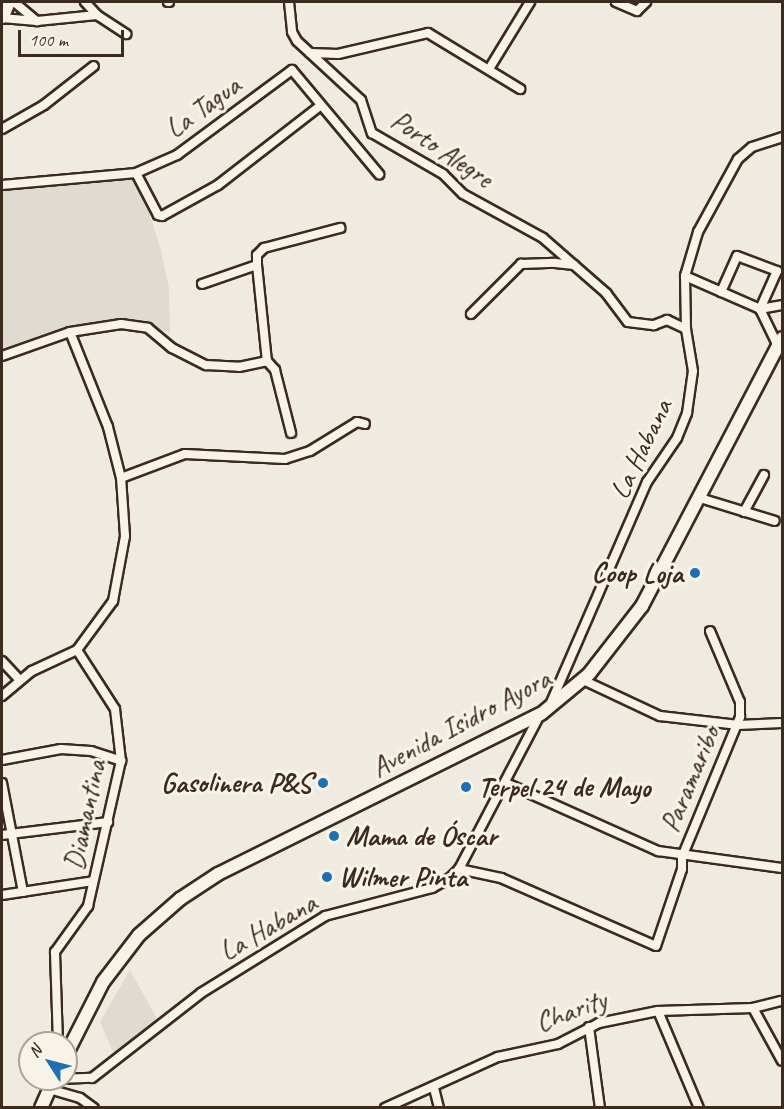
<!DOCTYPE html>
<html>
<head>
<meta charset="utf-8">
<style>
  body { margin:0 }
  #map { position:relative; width:784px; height:1109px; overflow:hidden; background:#efebe0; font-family:Caveat,sans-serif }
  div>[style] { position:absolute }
  .built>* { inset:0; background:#e0dbd0 }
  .roads { filter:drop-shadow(2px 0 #3b2a1e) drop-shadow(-2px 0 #3b2a1e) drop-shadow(0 2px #3b2a1e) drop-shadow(0 -2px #3b2a1e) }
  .minor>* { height:8px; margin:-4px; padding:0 4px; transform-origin:4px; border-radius:4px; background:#f7f3e8 }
  .primary>* { height:12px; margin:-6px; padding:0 6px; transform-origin:6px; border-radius:6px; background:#f7f3e8 }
  .trunk>* { height:14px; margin:-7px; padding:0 7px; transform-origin:7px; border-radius:7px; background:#f7f3e8 }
  .dots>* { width:16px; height:16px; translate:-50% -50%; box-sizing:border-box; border:3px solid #f7f3e8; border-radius:50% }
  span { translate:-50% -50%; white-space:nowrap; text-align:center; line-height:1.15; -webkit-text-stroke:6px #f7f3e8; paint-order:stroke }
  .street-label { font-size:28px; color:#3b2a1e }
  .poi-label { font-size:28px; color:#3b2a1e; font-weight:700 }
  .right { translate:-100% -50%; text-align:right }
  .left { translate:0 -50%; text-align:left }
  .frame { position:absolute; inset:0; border:3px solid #3b2a1e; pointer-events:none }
  .north { position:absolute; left:18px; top:1031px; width:60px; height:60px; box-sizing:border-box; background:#f7f3e8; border:2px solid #aca397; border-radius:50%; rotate:306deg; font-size:16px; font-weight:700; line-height:24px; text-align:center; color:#3b2a1e }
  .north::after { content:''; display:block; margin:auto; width:21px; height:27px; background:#1f6fb2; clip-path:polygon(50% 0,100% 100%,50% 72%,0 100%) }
  .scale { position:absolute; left:18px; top:30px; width:106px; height:27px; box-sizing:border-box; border:3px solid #3b2a1e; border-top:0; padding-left:8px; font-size:18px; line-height:21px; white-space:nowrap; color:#3b2a1e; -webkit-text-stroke:4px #f7f3e8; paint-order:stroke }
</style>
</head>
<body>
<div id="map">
  <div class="built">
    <i style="clip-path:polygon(136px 174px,160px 246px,169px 288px,170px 333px,149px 326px,55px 330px,2px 349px,2px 191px)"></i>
    <i style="clip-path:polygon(130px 970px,159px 1022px,114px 1054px,100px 1022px)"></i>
  </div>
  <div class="roads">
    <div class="minor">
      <i style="left:14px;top:2px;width:30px;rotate:40deg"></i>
      <i style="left:85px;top:2px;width:18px;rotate:47deg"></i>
      <i style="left:97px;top:15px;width:35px;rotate:33deg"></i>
      <i style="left:168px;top:2px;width:1px"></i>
      <i style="left:289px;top:2px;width:30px;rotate:84deg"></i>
      <i style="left:292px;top:32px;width:10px;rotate:61deg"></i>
      <i style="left:297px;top:41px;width:87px;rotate:42.7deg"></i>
      <i style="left:361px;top:100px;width:35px;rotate:72deg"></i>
      <i style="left:372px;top:133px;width:82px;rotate:30deg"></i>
      <i style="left:443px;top:174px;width:28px;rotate:45deg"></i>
      <i style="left:463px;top:194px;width:91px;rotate:28.8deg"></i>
      <i style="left:543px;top:238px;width:41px;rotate:41.1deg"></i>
      <i style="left:616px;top:2px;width:23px;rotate:23deg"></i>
      <i style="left:637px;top:11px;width:13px;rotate:-45deg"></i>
      <i style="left:2px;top:18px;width:35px;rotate:5deg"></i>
      <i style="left:37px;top:21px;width:60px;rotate:-5.7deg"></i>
      <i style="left:310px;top:53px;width:28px;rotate:2deg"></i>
      <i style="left:338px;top:54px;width:92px;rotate:-13.1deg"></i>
      <i style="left:428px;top:33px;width:108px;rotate:31.3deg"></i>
      <i style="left:489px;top:69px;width:79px;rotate:-58.5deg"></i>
      <i style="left:2px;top:129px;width:48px;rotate:-29.7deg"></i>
      <i style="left:44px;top:105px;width:63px;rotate:-38deg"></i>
      <i style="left:136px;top:173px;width:47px;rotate:62.4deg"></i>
      <i style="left:158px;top:215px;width:4px;rotate:14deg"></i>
      <i style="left:162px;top:216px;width:64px;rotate:-29deg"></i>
      <i style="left:218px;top:185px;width:130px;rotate:-37.8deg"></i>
      <i style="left:2px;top:185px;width:135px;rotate:-5.1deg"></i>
      <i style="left:136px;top:173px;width:45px;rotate:-23.7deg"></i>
      <i style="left:177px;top:155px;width:143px;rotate:-36.5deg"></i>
      <i style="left:292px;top:70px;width:136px;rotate:50.1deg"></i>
      <i style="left:257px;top:265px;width:97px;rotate:84.1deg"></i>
      <i style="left:685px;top:276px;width:82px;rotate:23.7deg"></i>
      <i style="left:760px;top:309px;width:41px;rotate:64.1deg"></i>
      <i style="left:202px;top:284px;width:58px;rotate:-19.1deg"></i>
      <i style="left:257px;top:265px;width:10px;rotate:-90deg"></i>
      <i style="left:257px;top:255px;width:10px;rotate:-45deg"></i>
      <i style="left:264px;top:248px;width:79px;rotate:-14.7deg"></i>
      <i style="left:721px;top:292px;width:39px;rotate:-66deg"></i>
      <i style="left:737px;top:256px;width:43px;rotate:20.6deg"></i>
      <i style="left:777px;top:271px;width:42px;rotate:114.1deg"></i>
      <i style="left:760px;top:309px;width:22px;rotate:-10deg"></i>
      <i style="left:471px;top:314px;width:71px;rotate:-45deg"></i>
      <i style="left:521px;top:264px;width:34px;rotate:-2deg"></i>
      <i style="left:555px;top:263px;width:19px;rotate:6deg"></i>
      <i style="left:574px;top:265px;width:43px;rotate:41.2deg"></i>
      <i style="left:606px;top:293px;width:36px;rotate:53deg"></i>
      <i style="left:628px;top:322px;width:26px;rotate:7deg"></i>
      <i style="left:654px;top:325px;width:14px;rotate:-21deg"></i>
      <i style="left:667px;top:320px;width:21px;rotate:25deg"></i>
      <i style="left:2px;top:356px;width:72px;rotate:-19.4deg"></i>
      <i style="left:70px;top:332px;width:52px;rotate:-8.9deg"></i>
      <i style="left:121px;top:324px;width:27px;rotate:8deg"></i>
      <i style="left:148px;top:328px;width:31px;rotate:40deg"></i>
      <i style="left:172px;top:348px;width:38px;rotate:27deg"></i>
      <i style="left:206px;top:365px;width:33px;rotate:3deg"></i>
      <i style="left:239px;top:367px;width:29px;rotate:-12deg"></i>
      <i style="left:267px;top:361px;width:12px;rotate:48deg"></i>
      <i style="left:275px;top:370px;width:65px;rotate:75.7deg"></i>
      <i style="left:121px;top:478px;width:68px;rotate:-20.6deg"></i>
      <i style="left:185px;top:454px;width:100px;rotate:2.9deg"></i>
      <i style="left:285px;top:459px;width:26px;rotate:-18deg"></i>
      <i style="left:310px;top:451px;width:55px;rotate:-31.7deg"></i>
      <i style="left:357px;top:422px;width:8px;rotate:14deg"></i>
      <i style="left:700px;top:498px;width:78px;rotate:17deg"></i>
      <i style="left:744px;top:512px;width:42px;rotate:-61.6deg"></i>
      <i style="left:2px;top:661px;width:26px;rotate:47deg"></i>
      <i style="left:583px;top:680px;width:85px;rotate:25.1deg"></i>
      <i style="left:660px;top:716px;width:79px;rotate:6.6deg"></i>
      <i style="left:738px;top:725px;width:44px;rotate:-2.6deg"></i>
      <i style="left:2px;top:696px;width:39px;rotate:-40deg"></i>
      <i style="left:32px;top:671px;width:50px;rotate:-25deg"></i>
      <i style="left:550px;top:705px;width:243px;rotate:-66.5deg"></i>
      <i style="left:647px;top:482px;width:53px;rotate:-55.7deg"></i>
      <i style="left:677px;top:438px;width:27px;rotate:-68deg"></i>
      <i style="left:687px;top:413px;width:42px;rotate:-81.9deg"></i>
      <i style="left:693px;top:371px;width:43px;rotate:-99.5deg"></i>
      <i style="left:686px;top:329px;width:53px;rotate:-91.1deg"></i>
      <i style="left:685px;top:276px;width:46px;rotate:-73.5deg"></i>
      <i style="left:698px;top:232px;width:83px;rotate:-61.3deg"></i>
      <i style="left:738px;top:159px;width:18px;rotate:-41deg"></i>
      <i style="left:752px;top:147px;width:32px;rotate:-18deg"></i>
      <i style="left:2px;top:760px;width:60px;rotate:-10.6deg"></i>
      <i style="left:61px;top:749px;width:30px;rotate:4deg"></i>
      <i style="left:91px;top:751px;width:32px;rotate:18deg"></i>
      <i style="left:2px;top:783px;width:111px;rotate:79.1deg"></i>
      <i style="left:506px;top:783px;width:167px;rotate:24.1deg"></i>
      <i style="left:658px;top:851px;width:125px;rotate:7.8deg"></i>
      <i style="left:2px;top:835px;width:107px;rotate:-7deg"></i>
      <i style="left:459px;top:869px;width:43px;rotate:12.1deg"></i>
      <i style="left:501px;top:878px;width:169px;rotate:23.7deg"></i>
      <i style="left:656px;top:946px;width:81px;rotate:-71.3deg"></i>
      <i style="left:682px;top:869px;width:12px;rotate:-90deg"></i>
      <i style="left:682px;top:857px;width:152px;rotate:-67.5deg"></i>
      <i style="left:740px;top:717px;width:15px;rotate:-90deg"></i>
      <i style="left:740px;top:702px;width:77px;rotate:-112.9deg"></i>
      <i style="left:2px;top:895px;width:92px;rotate:-8.7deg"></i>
      <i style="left:753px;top:1008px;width:60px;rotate:61.3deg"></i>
      <i style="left:658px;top:1011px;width:105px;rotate:67.1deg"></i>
      <i style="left:589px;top:1027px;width:82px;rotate:82.3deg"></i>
      <i style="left:58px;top:1043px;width:91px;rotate:-91.9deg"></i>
      <i style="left:55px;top:952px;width:57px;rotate:-54.3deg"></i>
      <i style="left:88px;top:906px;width:149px;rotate:-77.2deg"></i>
      <i style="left:121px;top:761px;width:52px;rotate:-96.6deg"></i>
      <i style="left:115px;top:709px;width:70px;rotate:-122.8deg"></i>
      <i style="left:77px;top:650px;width:61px;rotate:-53.7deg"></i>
      <i style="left:113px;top:601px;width:66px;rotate:-79.5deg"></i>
      <i style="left:125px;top:536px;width:58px;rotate:-93.9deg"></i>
      <i style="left:121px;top:478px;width:53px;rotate:-104.3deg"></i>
      <i style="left:108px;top:427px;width:102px;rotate:-111.8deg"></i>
      <i style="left:56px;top:1079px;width:36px;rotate:-2deg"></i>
      <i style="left:92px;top:1078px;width:138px;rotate:-37.9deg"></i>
      <i style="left:201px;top:993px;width:146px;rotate:-31.8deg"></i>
      <i style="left:325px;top:916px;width:111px;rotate:-14.7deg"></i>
      <i style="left:432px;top:888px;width:21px;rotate:-29deg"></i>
      <i style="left:450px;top:878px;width:13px;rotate:-45deg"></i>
      <i style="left:459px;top:869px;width:174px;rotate:-62.3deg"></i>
      <i style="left:434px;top:1088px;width:21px;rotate:76deg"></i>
      <i style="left:49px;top:1089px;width:32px;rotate:16deg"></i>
      <i style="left:80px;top:1098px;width:17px;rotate:36deg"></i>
      <i style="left:385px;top:1108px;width:124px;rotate:-24.3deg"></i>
      <i style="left:498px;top:1057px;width:61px;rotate:-12.2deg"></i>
      <i style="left:558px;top:1044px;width:46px;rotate:-27.1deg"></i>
      <i style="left:599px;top:1023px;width:60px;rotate:-11.5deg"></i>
      <i style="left:658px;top:1011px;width:95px;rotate:-1.8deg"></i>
      <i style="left:753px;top:1008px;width:30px;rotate:-14deg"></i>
    </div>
    <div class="primary">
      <i style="left:66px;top:1055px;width:82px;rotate:-63.1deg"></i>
      <i style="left:103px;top:982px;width:59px;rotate:-52.5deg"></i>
      <i style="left:139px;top:935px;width:55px;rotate:-41.3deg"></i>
      <i style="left:180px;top:899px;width:45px;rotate:-33.3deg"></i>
      <i style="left:218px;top:874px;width:360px;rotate:-26.4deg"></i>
      <i style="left:541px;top:714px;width:62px;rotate:-39.8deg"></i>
      <i style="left:589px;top:674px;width:86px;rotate:-52.1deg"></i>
      <i style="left:642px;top:606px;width:302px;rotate:-62.4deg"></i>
      <i style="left:41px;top:1108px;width:32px;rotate:-66deg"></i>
    </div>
    <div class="trunk">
      <i style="left:2px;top:16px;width:15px;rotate:-67deg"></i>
    </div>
  </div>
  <div class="dots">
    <i style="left:695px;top:573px;background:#1f6fb2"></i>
    <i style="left:323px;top:783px;background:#1f6fb2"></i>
    <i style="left:466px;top:787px;background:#1f6fb2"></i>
    <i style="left:334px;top:836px;background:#1f6fb2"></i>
    <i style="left:327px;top:877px;background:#1f6fb2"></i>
  </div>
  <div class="street-label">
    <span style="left:203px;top:107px;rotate:-36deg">La Tagua</span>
    <span style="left:442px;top:149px;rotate:34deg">Porto Alegre</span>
    <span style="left:641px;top:449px;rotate:-64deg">La Habana</span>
    <span style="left:461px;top:723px;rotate:-28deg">Avenida Isidro Ayora</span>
    <span style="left:690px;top:779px;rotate:-67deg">Paramaribo</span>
    <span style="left:85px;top:815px;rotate:-78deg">Diamantina</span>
    <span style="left:268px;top:927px;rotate:-30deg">La Habana</span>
    <span style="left:571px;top:1011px;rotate:-19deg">Charity</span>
  </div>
  <div class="poi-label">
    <span class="right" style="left:683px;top:573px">Coop Loja</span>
    <span class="right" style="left:311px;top:783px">Gasolinera P&amp;S</span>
    <span class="left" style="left:478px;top:787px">Terpel 24 de Mayo</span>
    <span class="left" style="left:346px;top:836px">Mama de Óscar</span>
    <span class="left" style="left:339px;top:877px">Wilmer Pinta</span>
  </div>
  <div class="frame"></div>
  <div class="north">N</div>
  <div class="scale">100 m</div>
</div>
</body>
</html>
